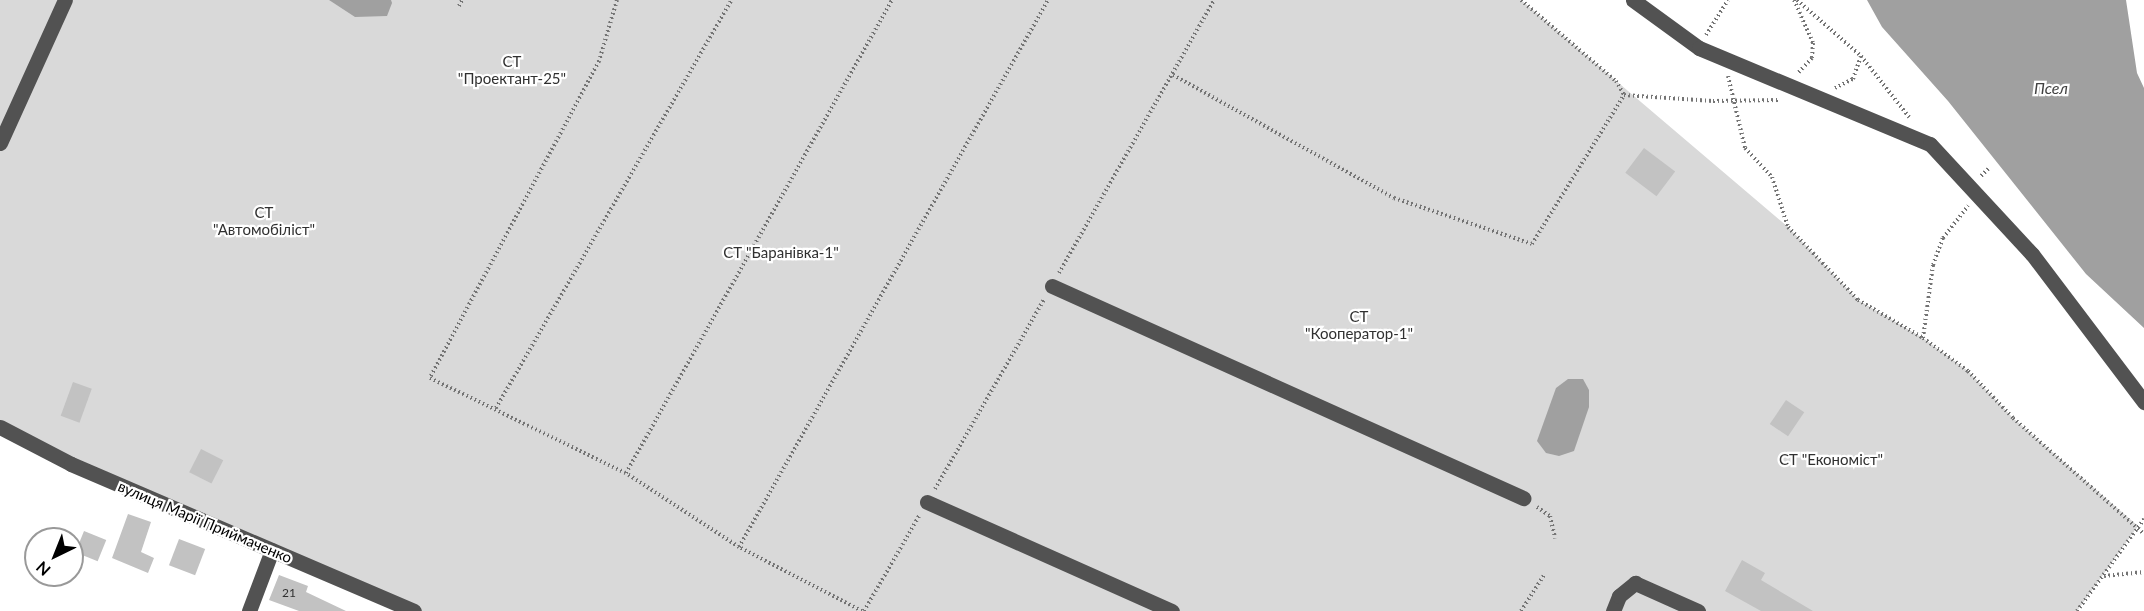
<!DOCTYPE html>
<html>
<head>
<meta charset="utf-8">
<style>
  body { margin:0 }
  #map { position:relative; width:2144px; height:611px; overflow:hidden; background:#fff; font-family:Lato,sans-serif }
  div>[style] { position:absolute }
  .green>* { inset:0; background:#d9d9d9 }
  .water>* { inset:0; background:#a0a0a0 }
  .building>* { inset:0; background:#c2c2c2; transform-origin:0 0 }
  .path>* { height:4px; margin-top:-2px; transform-origin:0; background:repeating-linear-gradient(90deg,#747474 0 1.5px,transparent 0 4.5px) }
  .minor>* { height:15px; margin:-7.5px; padding:0 7.5px; transform-origin:7.5px; border-radius:7.5px; background:#525252 }
  span { translate:-50% -50%; white-space:nowrap; text-align:center; line-height:1.15; -webkit-text-stroke:4.5px #fff; paint-order:stroke }
  .number-label { font-size:12px; color:#303030 }
  .number-label span { -webkit-text-stroke-width:0 }
  .park-label { font-size:15px; color:#303030 }
  .street-label { font-size:15px; color:#000 }
  .water-label { font-size:16px; color:#414141; font-style:italic }
  .north { position:absolute; left:24px; top:527px; width:60px; height:60px; box-sizing:border-box; background:#fff; border:2px solid #999; border-radius:50%; rotate:223deg; font-size:16px; font-weight:700; line-height:24px; text-align:center; color:#000 }
  .north::after { content:''; display:block; margin:auto; width:21px; height:27px; background:#000; clip-path:polygon(50% 0,100% 100%,50% 72%,0 100%) }
</style>
</head>
<body>
<div id="map">
  <div class="green">
    <i style="clip-path:polygon(0 0,1521px 0,1788px 227px,1858px 300px,1923px 338px,1968px 371px,2013px 418px,2138px 526px,2077px 611px,414px 611px,0 427px)"></i>
  </div>
  <div class="water">
    <i style="clip-path:polygon(329px 0,391px 0,392px 3px,387px 16px,355px 17px)"></i>
    <i style="clip-path:polygon(1867px 0,2126px 0,2137px 73px,2144px 88px,2144px 328px,2086px 274px,1948px 101px,1882px 27px)"></i>
    <i style="clip-path:polygon(1568px 379px,1583px 379px,1589px 390px,1589px 407px,1574px 451px,1559px 456px,1546px 453px,1537px 441px,1556px 388px)"></i>
  </div>
  <div class="building">
    <i style="left:1644px;top:148px;width:39px;height:31px;rotate:37deg"></i>
    <i style="left:73px;top:382px;width:20px;height:36px;rotate:20deg"></i>
    <i style="left:1786px;top:400px;width:22px;height:29px;rotate:34deg"></i>
    <i style="left:201px;top:449px;width:25px;height:26px;rotate:27deg"></i>
    <i style="clip-path:polygon(128px 514px,151px 522px,141px 552px,154px 558px,148px 573px,112px 558px)"></i>
    <i style="left:84px;top:531px;width:24px;height:23px;rotate:22deg"></i>
    <i style="left:179px;top:539px;width:28px;height:28px;rotate:21deg"></i>
    <i style="clip-path:polygon(1742px 560px,1765px 573px,1761px 580px,1813px 611px,1761px 611px,1725px 591px)"></i>
    <i style="clip-path:polygon(279px 575px,308px 586px,306px 592px,346px 611px,299px 611px,269px 600px)"></i>
  </div>
  <div class="path">
    <i style="left:617px;top:0;width:64px;rotate:106.4deg"></i>
    <i style="left:599px;top:61px;width:359px;rotate:118.1deg"></i>
    <i style="left:430px;top:378px;width:218px;rotate:25.9deg"></i>
    <i style="left:1521px;top:0;width:125px;rotate:40.5deg"></i>
    <i style="left:1616px;top:81px;width:16px;rotate:60deg"></i>
    <i style="left:1624px;top:95px;width:89px;rotate:3.9deg"></i>
    <i style="left:1713px;top:101px;width:66px;rotate:-0.9deg"></i>
    <i style="left:1794px;top:0;width:47px;rotate:66.2deg"></i>
    <i style="left:1813px;top:43px;width:15px;rotate:94deg"></i>
    <i style="left:1812px;top:58px;width:21px;rotate:133deg"></i>
    <i style="left:1797px;top:0;width:85px;rotate:41.2deg"></i>
    <i style="left:1861px;top:56px;width:78px;rotate:51.8deg"></i>
    <i style="left:459px;top:6px;width:7px;rotate:-63deg"></i>
    <i style="left:1706px;top:35px;width:41px;rotate:-57.8deg"></i>
    <i style="left:1173px;top:75px;width:253px;rotate:29.1deg"></i>
    <i style="left:1394px;top:198px;width:145px;rotate:18.4deg"></i>
    <i style="left:1532px;top:244px;width:175px;rotate:-58.3deg"></i>
    <i style="left:1728px;top:76px;width:74px;rotate:76.7deg"></i>
    <i style="left:1745px;top:148px;width:40px;rotate:47deg"></i>
    <i style="left:1772px;top:177px;width:52px;rotate:72.3deg"></i>
    <i style="left:1788px;top:227px;width:101px;rotate:46.2deg"></i>
    <i style="left:1858px;top:300px;width:75px;rotate:30.3deg"></i>
    <i style="left:1923px;top:338px;width:56px;rotate:36.3deg"></i>
    <i style="left:1968px;top:371px;width:65px;rotate:46.2deg"></i>
    <i style="left:2013px;top:418px;width:175px;rotate:41.5deg"></i>
    <i style="left:1835px;top:88px;width:20px;rotate:-27deg"></i>
    <i style="left:1853px;top:79px;width:24px;rotate:-71deg"></i>
    <i style="left:1981px;top:176px;width:13px;rotate:-45deg"></i>
    <i style="left:1059px;top:273px;width:314px;rotate:-60.4deg"></i>
    <i style="left:1923px;top:338px;width:74px;rotate:-82.2deg"></i>
    <i style="left:1933px;top:265px;width:29px;rotate:-70deg"></i>
    <i style="left:1943px;top:238px;width:41px;rotate:-52deg"></i>
    <i style="left:496px;top:408px;width:471px;rotate:-60deg"></i>
    <i style="left:935px;top:489px;width:220px;rotate:-60.1deg"></i>
    <i style="left:1537px;top:507px;width:16px;rotate:35deg"></i>
    <i style="left:1550px;top:516px;width:23px;rotate:77deg"></i>
    <i style="left:739px;top:547px;width:628px;rotate:-60.54deg"></i>
    <i style="left:2104px;top:576px;width:40px;rotate:-5.7deg"></i>
    <i style="left:862px;top:611px;width:139px;rotate:-152.5deg"></i>
    <i style="left:739px;top:547px;width:135px;rotate:-146.8deg"></i>
    <i style="left:626px;top:473px;width:543px;rotate:-60.65deg"></i>
    <i style="left:864px;top:611px;width:110px;rotate:-59.9deg"></i>
    <i style="left:1521px;top:611px;width:43px;rotate:-57.4deg"></i>
    <i style="left:2077px;top:611px;width:114px;rotate:-53.9deg"></i>
  </div>
  <div class="minor">
    <i style="left:1633px;top:0;width:82px;rotate:36deg"></i>
    <i style="left:1699px;top:48px;width:250px;rotate:22.6deg"></i>
    <i style="left:1930px;top:144px;width:150px;rotate:47.2deg"></i>
    <i style="left:2032px;top:254px;width:186px;rotate:52.9deg"></i>
    <i style="left:0;top:143px;width:157px;rotate:-65.6deg"></i>
    <i style="left:1052px;top:286px;width:517px;rotate:24.23deg"></i>
    <i style="left:0;top:427px;width:80px;rotate:27.5deg"></i>
    <i style="left:71px;top:464px;width:373px;rotate:23.2deg"></i>
    <i style="left:927px;top:502px;width:268px;rotate:24deg"></i>
    <i style="left:249px;top:611px;width:65px;rotate:-69.3deg"></i>
    <i style="left:1613px;top:611px;width:16px;rotate:-68deg"></i>
    <i style="left:1619px;top:596px;width:21px;rotate:-39deg"></i>
    <i style="left:1635px;top:583px;width:69px;rotate:24deg"></i>
  </div>
  <div class="number-label">
    <span style="left:289px;top:593px">21</span>
  </div>
  <div class="park-label">
    <span style="left:512px;top:70px">СТ<br>"Проектант-25"</span>
    <span style="left:264px;top:221px">СТ<br>"Автомобіліст"</span>
    <span style="left:781px;top:253px">СТ "Баранівка-1"</span>
    <span style="left:1359px;top:325px">СТ<br>"Кооператор-1"</span>
    <span style="left:1831px;top:460px">СТ "Економіст"</span>
  </div>
  <div class="street-label">
    <span style="left:205px;top:522px;rotate:23deg">вулиця Марії Приймаченко</span>
  </div>
  <div class="water-label">
    <span style="left:2051px;top:88px">Псел</span>
  </div>
  <div class="north">N</div>
</div>
</body>
</html>
